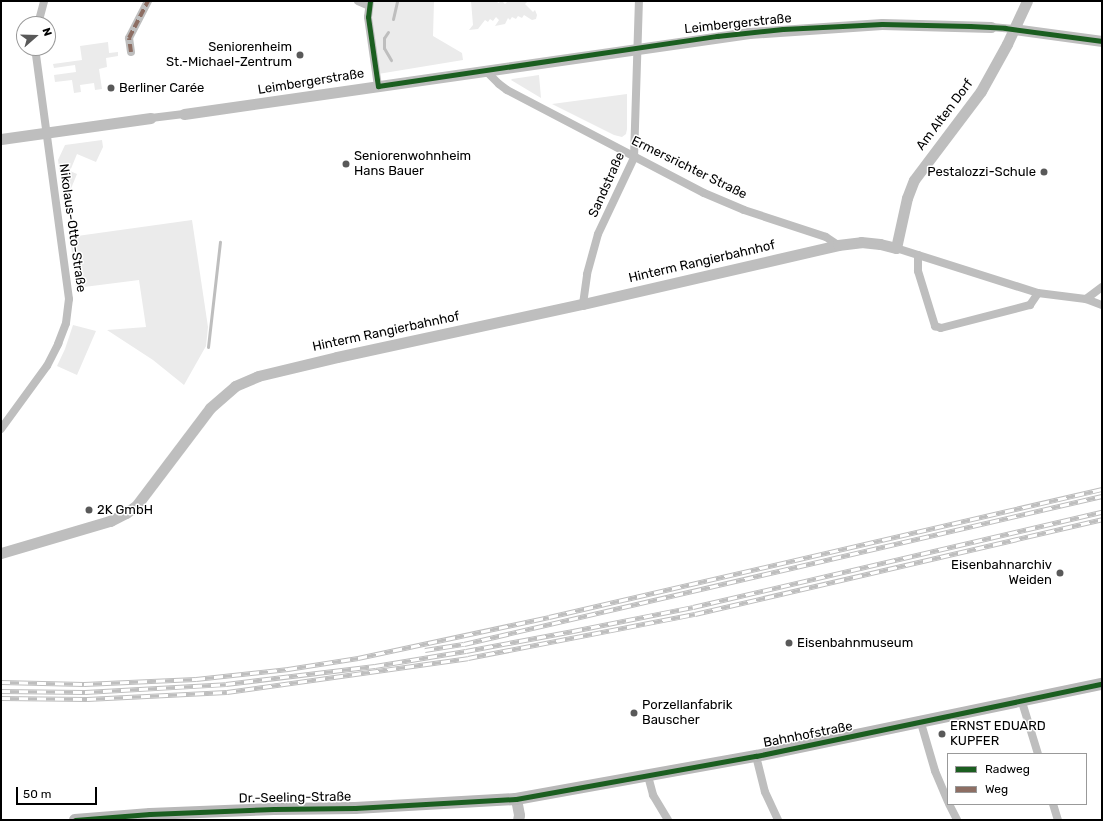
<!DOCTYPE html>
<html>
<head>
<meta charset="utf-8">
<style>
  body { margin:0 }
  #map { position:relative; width:1103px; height:821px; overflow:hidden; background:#fff; font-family:Rubik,sans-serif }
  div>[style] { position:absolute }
  .green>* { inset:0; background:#ebebeb }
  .stream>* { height:3px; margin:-1.5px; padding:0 1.5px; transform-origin:1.5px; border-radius:1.5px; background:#bebebe }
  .minor>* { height:8px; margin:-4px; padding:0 4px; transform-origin:4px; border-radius:4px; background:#bebebe }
  .tertiary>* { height:11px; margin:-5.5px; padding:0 5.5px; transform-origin:5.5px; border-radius:5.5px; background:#bebebe }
  .secondary>* { height:12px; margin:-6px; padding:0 6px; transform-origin:6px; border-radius:6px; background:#b8b8b8 }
  .rail>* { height:4.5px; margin-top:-2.25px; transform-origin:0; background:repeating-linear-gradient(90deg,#fff 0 9px,#bebebe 0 18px); box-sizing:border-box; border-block:1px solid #bebebe }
  .quiet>* { height:4px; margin-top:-2px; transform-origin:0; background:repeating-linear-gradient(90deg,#8d6e63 0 8px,transparent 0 12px) }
  .cycleway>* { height:5px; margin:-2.5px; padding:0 2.5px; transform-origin:2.5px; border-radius:2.5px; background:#1b5e20 }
  .dots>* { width:11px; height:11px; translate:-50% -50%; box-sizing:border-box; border:2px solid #fff; border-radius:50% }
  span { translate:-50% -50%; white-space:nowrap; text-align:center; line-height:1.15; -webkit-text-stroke:3px #fff; paint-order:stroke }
  .street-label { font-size:13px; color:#000 }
  .poi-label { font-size:13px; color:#000 }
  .right { translate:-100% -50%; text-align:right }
  .left { translate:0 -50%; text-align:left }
  .frame { position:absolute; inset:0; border:2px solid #000; pointer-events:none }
  .legend { position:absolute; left:947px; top:753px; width:140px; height:52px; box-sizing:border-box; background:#fff; border:1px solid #999; margin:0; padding:5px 7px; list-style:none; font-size:12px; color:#000 }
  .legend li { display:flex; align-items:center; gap:8px; height:20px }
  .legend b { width:20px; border:1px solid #999 }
  .north { position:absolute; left:16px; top:16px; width:40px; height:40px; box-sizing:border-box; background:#fff; border:1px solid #999; border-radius:50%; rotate:70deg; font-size:11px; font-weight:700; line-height:16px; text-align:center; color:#000 }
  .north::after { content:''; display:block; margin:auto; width:14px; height:18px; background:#595959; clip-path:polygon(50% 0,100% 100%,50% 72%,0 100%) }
  .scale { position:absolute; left:16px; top:787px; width:81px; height:18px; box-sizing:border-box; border:2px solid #000; border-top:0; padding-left:5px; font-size:12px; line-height:14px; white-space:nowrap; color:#000; -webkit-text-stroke:3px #fff; paint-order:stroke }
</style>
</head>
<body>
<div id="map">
  <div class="green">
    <i style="clip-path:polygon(373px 1px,434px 1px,433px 36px,462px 53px,463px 60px,378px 74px,372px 15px)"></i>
    <i style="clip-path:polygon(471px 1px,497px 1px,498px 3px,502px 1px,505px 4px,508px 1px,528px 1px,525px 4px,533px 12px,535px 10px,537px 15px,536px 19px,532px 20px,524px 15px,522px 18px,518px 16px,516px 19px,512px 17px,510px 20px,508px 18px,505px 24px,495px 26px,499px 20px,496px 17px,493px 21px,490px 19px,488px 22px,485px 20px,478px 29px,469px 30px,473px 25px)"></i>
    <i style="clip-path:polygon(108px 42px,109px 53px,118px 52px,118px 56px,106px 58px,107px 67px,99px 69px,102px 89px,95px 90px,94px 83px,80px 85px,81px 92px,74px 93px,72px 80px,55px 82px,54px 75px,76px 72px,75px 65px,54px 68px,53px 64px,82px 60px,80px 46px)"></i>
    <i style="clip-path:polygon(539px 75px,541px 98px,511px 80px,512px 79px)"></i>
    <i style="clip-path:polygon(627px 94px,627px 129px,626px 134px,622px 137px,614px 135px,552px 104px)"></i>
    <i style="clip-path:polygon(102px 140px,103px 147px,96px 162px,77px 154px,70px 171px,77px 174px,65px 203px,58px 160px,65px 145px)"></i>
    <i style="clip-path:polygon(192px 220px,208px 327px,206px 346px,184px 385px,153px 360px,107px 330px,146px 327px,139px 280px,76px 288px,70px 237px)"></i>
    <i style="clip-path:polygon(73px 325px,96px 331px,77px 375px,57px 366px,65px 349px)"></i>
  </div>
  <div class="stream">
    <i style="left:393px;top:19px;width:18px;rotate:-77deg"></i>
    <i style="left:388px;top:32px;width:7px;rotate:124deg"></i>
    <i style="left:384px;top:38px;width:10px;rotate:90deg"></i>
    <i style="left:384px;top:48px;width:14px;rotate:60deg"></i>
    <i style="left:208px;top:347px;width:106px;rotate:-83.5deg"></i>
  </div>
  <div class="minor">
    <i style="left:358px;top:1px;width:12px;rotate:24deg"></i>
    <i style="left:370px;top:1px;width:16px;rotate:97deg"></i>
    <i style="left:368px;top:17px;width:70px;rotate:81.8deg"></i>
    <i style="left:38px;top:24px;width:24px;rotate:-75deg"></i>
    <i style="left:991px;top:27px;width:23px;rotate:5deg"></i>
    <i style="left:131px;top:52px;width:14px;rotate:-98deg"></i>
    <i style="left:129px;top:38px;width:42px;rotate:-62.8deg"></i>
    <i style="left:486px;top:71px;width:18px;rotate:45deg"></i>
    <i style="left:499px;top:84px;width:10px;rotate:37deg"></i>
    <i style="left:507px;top:90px;width:222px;rotate:27.6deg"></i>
    <i style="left:704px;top:193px;width:43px;rotate:23deg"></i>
    <i style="left:744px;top:210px;width:86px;rotate:18.2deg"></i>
    <i style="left:826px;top:237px;width:14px;rotate:34deg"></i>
    <i style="left:151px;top:118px;width:33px;rotate:-7deg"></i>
    <i style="left:896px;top:248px;width:149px;rotate:17.6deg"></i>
    <i style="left:1038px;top:293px;width:48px;rotate:7.1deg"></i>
    <i style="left:1086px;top:299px;width:17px;rotate:21deg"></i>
    <i style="left:918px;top:255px;width:16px;rotate:90deg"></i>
    <i style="left:918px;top:271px;width:58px;rotate:72.8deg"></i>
    <i style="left:935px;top:326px;width:6px;rotate:18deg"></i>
    <i style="left:941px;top:328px;width:92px;rotate:-14.5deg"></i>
    <i style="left:1030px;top:305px;width:14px;rotate:-56deg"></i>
    <i style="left:1086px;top:299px;width:20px;rotate:-37deg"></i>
    <i style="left:583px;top:304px;width:30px;rotate:-82deg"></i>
    <i style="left:587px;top:274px;width:41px;rotate:-74.6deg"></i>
    <i style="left:598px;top:234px;width:84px;rotate:-64.7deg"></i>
    <i style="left:634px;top:158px;width:157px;rotate:-88.2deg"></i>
    <i style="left:1px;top:429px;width:78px;rotate:-53.9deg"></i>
    <i style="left:47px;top:366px;width:25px;rotate:-63deg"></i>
    <i style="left:58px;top:344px;width:22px;rotate:-69deg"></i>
    <i style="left:66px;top:323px;width:24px;rotate:-83deg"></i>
    <i style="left:69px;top:299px;width:253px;rotate:-97.7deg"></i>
    <i style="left:1022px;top:702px;width:54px;rotate:72.9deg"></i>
    <i style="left:921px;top:723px;width:50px;rotate:73.7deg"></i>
    <i style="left:935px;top:771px;width:33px;rotate:67deg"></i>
    <i style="left:756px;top:756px;width:37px;rotate:76deg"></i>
    <i style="left:765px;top:792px;width:31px;rotate:65deg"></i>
    <i style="left:648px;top:776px;width:20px;rotate:75deg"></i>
    <i style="left:653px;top:795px;width:29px;rotate:59deg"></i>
    <i style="left:949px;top:804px;width:18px;rotate:63deg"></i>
    <i style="left:1053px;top:804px;width:17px;rotate:73deg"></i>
  </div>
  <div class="tertiary">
    <i style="left:1014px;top:29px;width:89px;rotate:7.8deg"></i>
    <i style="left:184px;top:114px;width:571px;rotate:-8.16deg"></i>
    <i style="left:749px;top:33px;width:133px;rotate:-3.9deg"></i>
    <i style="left:882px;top:24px;width:109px;rotate:1.6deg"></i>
    <i style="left:1px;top:139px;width:151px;rotate:-8deg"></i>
    <i style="left:1px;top:553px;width:114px;rotate:-16.4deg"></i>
    <i style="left:110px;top:521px;width:18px;rotate:-27deg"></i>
    <i style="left:126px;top:513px;width:12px;rotate:-35deg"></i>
    <i style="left:136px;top:506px;width:123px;rotate:-52.9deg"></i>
    <i style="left:210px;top:408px;width:33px;rotate:-41deg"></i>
    <i style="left:235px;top:386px;width:25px;rotate:-23deg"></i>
    <i style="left:258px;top:376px;width:81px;rotate:-13.5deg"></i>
    <i style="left:337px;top:357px;width:252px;rotate:-12.2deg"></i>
    <i style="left:583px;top:304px;width:262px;rotate:-13deg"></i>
    <i style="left:838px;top:245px;width:23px;rotate:-7deg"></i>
    <i style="left:861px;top:242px;width:19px;rotate:6deg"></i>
    <i style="left:880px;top:244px;width:16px;rotate:14deg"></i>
    <i style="left:896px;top:248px;width:51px;rotate:-77.6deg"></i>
    <i style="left:907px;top:198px;width:19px;rotate:-69deg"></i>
    <i style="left:914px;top:180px;width:111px;rotate:-53deg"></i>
    <i style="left:981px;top:91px;width:54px;rotate:-61deg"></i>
    <i style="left:1007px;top:44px;width:47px;rotate:-65.1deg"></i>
    <i style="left:516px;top:799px;width:16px;rotate:79deg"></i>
    <i style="left:519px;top:815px;width:5px;rotate:101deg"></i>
  </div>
  <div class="secondary">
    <i style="left:75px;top:820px;width:75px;rotate:-4.6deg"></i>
    <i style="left:150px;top:814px;width:124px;rotate:-2.3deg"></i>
    <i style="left:274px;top:809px;width:81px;rotate:-0.7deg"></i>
    <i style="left:355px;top:808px;width:161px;rotate:-3.2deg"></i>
    <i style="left:516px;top:799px;width:244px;rotate:-10.2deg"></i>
    <i style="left:756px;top:756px;width:353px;rotate:-11.8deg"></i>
  </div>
  <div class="rail">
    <i style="left:425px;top:650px;width:39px;rotate:-9deg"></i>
    <i style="left:464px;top:644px;width:655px;rotate:-13.06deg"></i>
    <i style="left:1px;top:682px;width:83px;rotate:1.4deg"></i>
    <i style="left:84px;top:684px;width:112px;rotate:-2.6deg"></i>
    <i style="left:196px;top:679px;width:93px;rotate:-6.2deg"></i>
    <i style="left:288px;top:669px;width:71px;rotate:-8.9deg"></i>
    <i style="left:358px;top:658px;width:195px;rotate:-12.1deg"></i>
    <i style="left:549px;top:617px;width:568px;rotate:-13.03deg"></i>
    <i style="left:1px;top:691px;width:84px;rotate:0.7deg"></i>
    <i style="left:85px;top:692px;width:141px;rotate:-3.2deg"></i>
    <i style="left:226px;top:684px;width:150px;rotate:-6.9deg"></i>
    <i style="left:375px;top:666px;width:92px;rotate:-9.4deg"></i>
    <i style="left:466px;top:651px;width:109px;rotate:-10.6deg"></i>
    <i style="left:573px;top:631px;width:122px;rotate:-11.3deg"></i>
    <i style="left:693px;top:607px;width:420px;rotate:-13.1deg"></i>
    <i style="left:1px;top:698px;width:86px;rotate:0.7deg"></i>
    <i style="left:87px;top:699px;width:140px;rotate:-2.9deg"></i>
    <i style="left:227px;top:692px;width:243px;rotate:-8deg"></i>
    <i style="left:468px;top:658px;width:231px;rotate:-11deg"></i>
    <i style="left:695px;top:614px;width:418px;rotate:-13.1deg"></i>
  </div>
  <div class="quiet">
    <i style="left:131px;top:52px;width:14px;rotate:-98deg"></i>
    <i style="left:129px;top:38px;width:42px;rotate:-62.8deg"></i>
  </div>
  <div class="cycleway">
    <i style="left:370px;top:1px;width:16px;rotate:97deg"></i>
    <i style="left:368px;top:17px;width:70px;rotate:81.8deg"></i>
    <i style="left:378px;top:86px;width:343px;rotate:-8.4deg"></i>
    <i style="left:717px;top:36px;width:66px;rotate:-6.1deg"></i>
    <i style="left:783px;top:29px;width:99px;rotate:-2.9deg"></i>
    <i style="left:882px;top:24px;width:88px;rotate:1.3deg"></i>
    <i style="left:970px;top:26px;width:35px;rotate:3deg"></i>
    <i style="left:1005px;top:28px;width:98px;rotate:7.6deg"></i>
    <i style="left:75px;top:820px;width:75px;rotate:-4.6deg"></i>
    <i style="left:150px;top:814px;width:124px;rotate:-2.3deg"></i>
    <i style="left:274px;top:809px;width:81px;rotate:-0.7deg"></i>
    <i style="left:355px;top:808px;width:161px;rotate:-3.2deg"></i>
    <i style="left:516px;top:799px;width:244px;rotate:-10.2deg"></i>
    <i style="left:756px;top:756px;width:353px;rotate:-11.8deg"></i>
  </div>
  <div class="dots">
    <i style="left:300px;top:55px;background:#595959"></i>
    <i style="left:111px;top:88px;background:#595959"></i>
    <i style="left:346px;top:164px;background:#595959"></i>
    <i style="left:1044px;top:172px;background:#595959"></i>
    <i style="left:89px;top:510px;background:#595959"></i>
    <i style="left:1060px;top:573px;background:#595959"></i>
    <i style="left:789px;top:643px;background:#595959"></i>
    <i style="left:634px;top:713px;background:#595959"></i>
    <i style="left:942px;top:734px;background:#595959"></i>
  </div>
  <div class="street-label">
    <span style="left:738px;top:24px;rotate:-6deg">Leimbergerstraße</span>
    <span style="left:311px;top:82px;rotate:-9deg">Leimbergerstraße</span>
    <span style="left:945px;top:115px;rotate:-53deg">Am Alten Dorf</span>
    <span style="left:689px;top:168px;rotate:26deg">Ermersrichter Straße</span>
    <span style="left:607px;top:185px;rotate:-66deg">Sandstraße</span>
    <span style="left:72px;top:228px;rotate:82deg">Nikolaus-Otto-Straße</span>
    <span style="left:702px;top:262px;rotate:-13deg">Hinterm Rangierbahnhof</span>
    <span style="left:386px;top:332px;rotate:-12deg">Hinterm Rangierbahnhof</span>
    <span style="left:808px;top:735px;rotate:-11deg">Bahnhofstraße</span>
    <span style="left:295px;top:798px;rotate:-1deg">Dr.-Seeling-Straße</span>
  </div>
  <div class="poi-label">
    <span class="right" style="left:292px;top:55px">Seniorenheim<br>St.-Michael-Zentrum</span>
    <span class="left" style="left:119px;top:88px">Berliner Carée</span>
    <span class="left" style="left:354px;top:164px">Seniorenwohnheim<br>Hans Bauer</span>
    <span class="right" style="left:1036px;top:172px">Pestalozzi-Schule</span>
    <span class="left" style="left:97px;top:510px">2K GmbH</span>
    <span class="right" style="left:1052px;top:573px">Eisenbahnarchiv<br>Weiden</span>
    <span class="left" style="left:797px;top:643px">Eisenbahnmuseum</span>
    <span class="left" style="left:642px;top:713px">Porzellanfabrik<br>Bauscher</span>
    <span class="left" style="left:950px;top:734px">ERNST EDUARD<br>KUPFER</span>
  </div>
  <div class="frame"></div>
  <ul class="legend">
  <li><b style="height:5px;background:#1b5e20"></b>Radweg</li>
  <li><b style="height:5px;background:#8d6e63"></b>Weg</li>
  </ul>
  <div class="north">N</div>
  <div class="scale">50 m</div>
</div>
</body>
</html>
